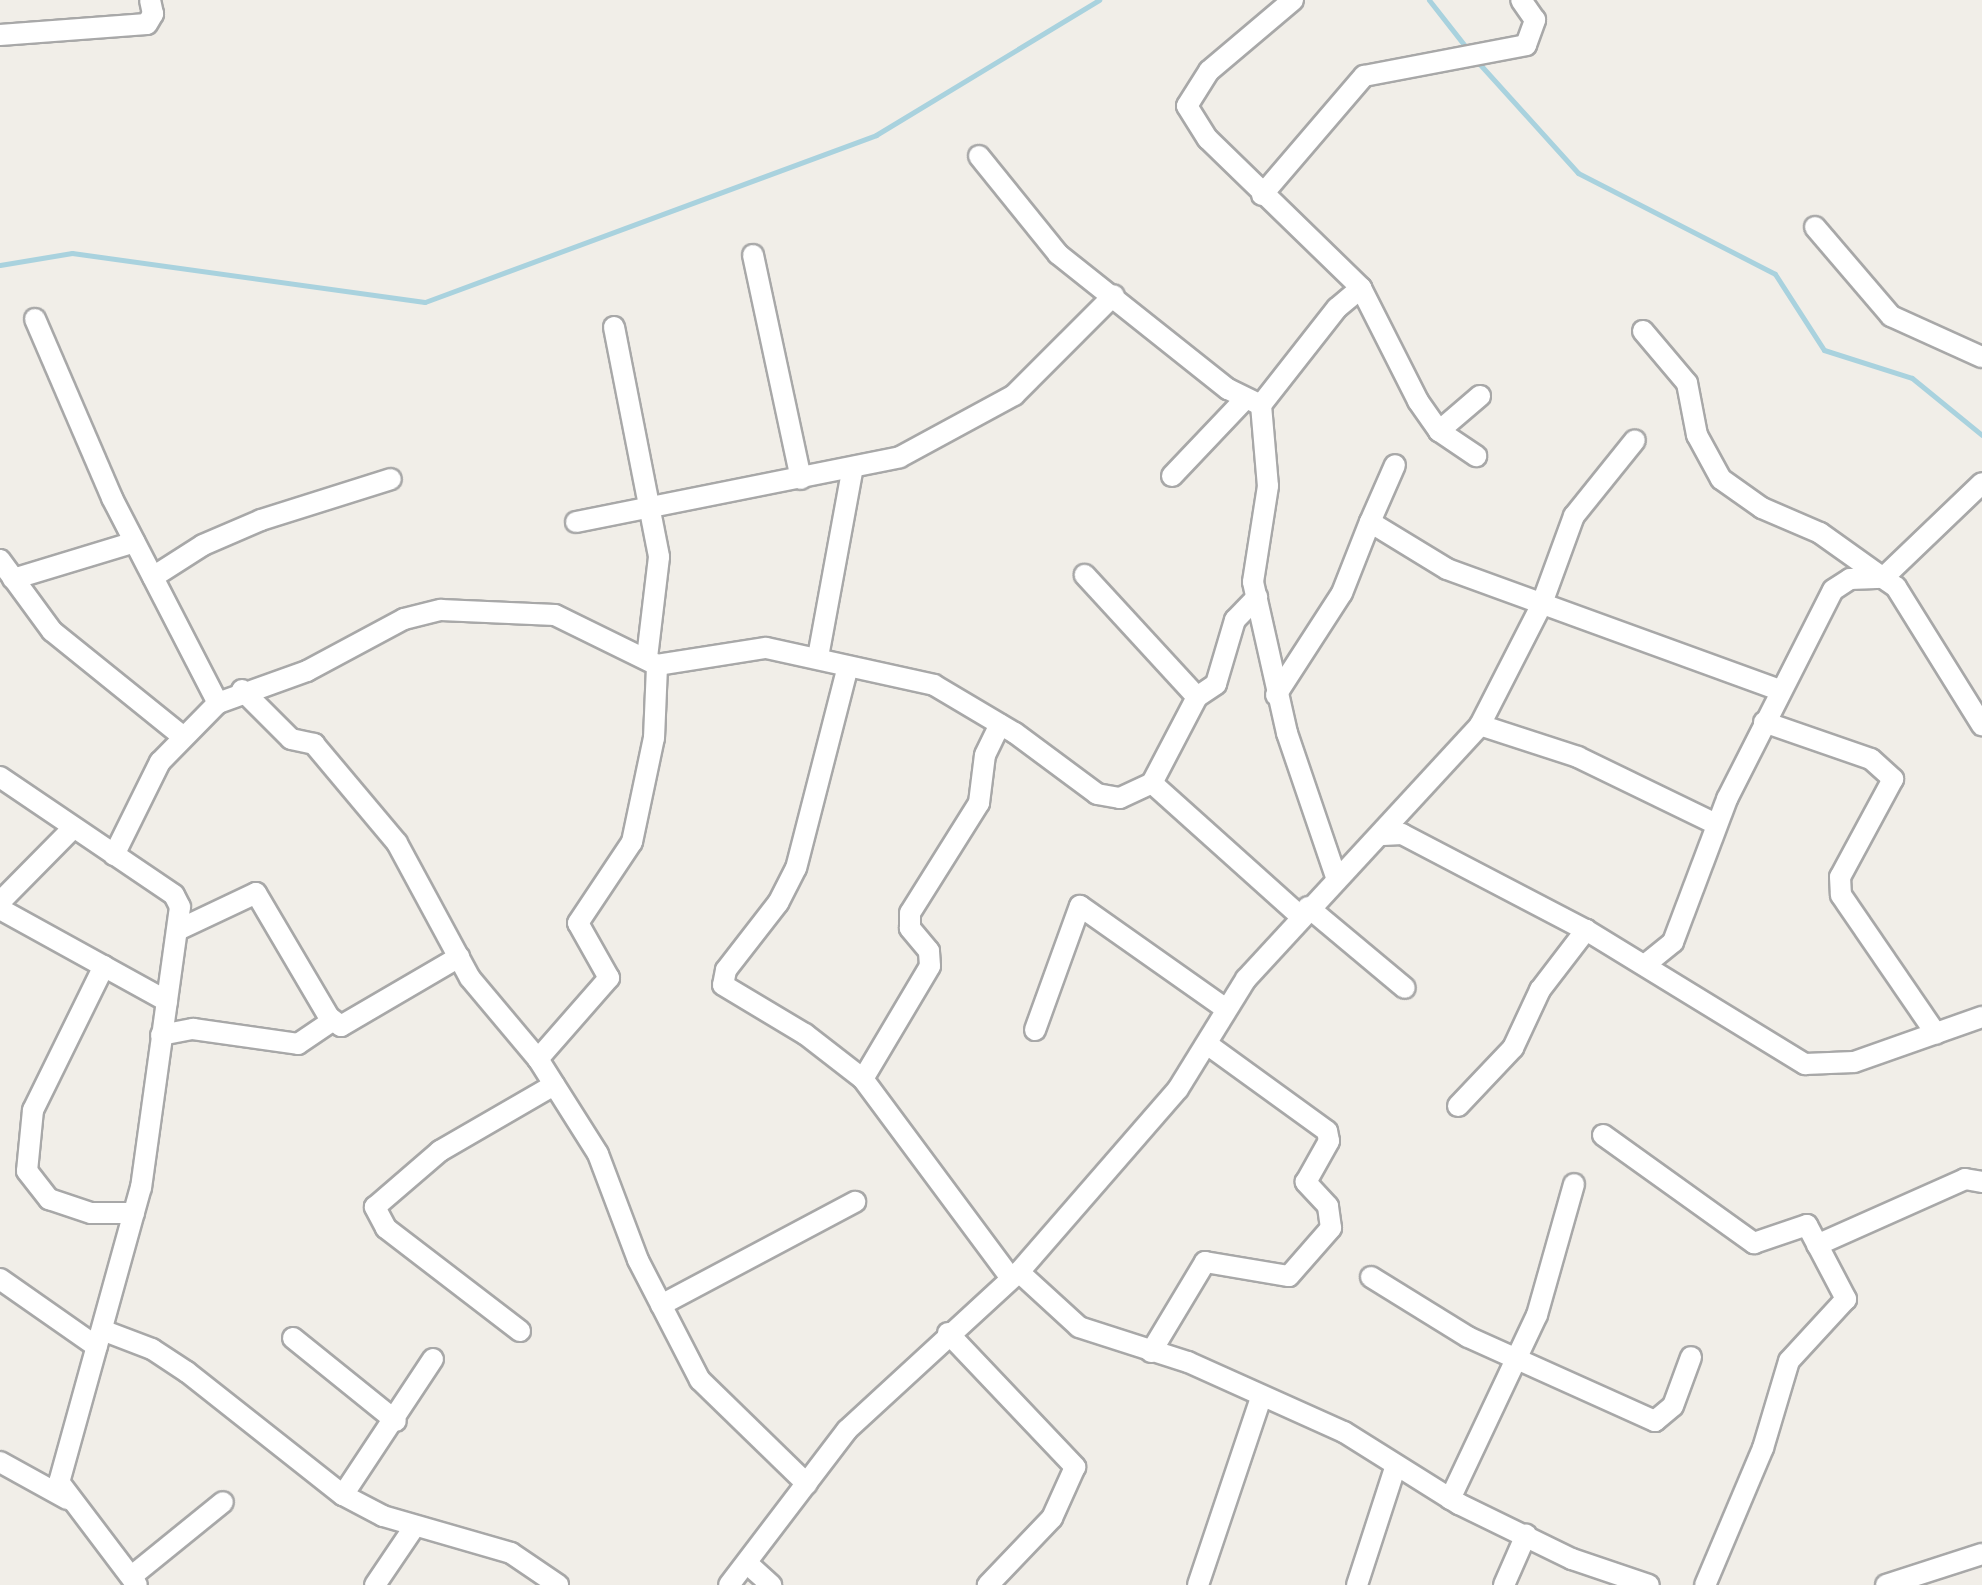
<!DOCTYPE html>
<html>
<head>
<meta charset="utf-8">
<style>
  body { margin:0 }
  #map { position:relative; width:1982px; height:1585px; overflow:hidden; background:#f1eee8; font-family:"Public Sans",sans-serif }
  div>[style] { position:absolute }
  .stream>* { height:5px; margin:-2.5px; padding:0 2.5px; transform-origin:2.5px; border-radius:2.5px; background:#a9d2de }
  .roads { filter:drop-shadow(2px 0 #a8a8a8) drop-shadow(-2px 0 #a8a8a8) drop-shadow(0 2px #a8a8a8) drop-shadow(0 -2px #a8a8a8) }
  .minor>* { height:20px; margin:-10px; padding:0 10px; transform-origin:10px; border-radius:10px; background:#fff }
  span { translate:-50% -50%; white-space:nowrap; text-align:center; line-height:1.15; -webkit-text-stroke:8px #fff; paint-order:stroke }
</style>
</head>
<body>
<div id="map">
  <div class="stream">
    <i style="left:1429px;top:0;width:65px;rotate:51.9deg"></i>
    <i style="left:1476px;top:60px;width:152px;rotate:47.9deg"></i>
    <i style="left:1578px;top:173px;width:221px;rotate:27.1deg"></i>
    <i style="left:1775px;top:274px;width:90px;rotate:57.2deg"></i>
    <i style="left:1824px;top:350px;width:92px;rotate:17.7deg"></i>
    <i style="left:1912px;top:378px;width:90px;rotate:39.2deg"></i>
    <i style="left:0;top:265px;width:73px;rotate:-9.5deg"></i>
    <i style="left:72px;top:253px;width:356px;rotate:7.9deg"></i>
    <i style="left:425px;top:302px;width:481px;rotate:-20.3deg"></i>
    <i style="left:876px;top:135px;width:261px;rotate:-31.2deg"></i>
  </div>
  <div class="roads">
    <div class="minor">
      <i style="left:1293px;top:0;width:110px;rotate:139.8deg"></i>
      <i style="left:1209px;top:71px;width:41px;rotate:122.2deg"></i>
      <i style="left:1187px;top:106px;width:39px;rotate:58deg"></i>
      <i style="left:1208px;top:139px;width:214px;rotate:44.2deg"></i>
      <i style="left:1361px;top:288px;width:31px;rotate:140deg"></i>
      <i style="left:1337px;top:308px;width:123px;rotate:128.1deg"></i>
      <i style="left:1261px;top:405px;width:81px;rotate:85.1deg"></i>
      <i style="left:1268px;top:486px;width:97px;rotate:98.9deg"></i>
      <i style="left:1253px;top:582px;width:155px;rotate:77.3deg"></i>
      <i style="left:1287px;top:733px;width:152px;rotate:71.2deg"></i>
      <i style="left:0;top:35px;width:147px;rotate:-4.3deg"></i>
      <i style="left:147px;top:24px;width:12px;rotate:-59deg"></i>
      <i style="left:153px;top:14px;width:14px;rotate:-102deg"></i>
      <i style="left:979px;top:156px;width:126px;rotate:51.1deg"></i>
      <i style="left:1058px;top:254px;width:217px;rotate:38.5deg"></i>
      <i style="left:1228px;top:389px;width:37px;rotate:26deg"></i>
      <i style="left:1262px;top:195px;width:157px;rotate:-49.4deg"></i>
      <i style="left:1364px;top:76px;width:165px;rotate:-10.8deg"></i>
      <i style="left:1526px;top:45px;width:27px;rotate:-70deg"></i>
      <i style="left:1535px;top:20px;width:24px;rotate:-125deg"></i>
      <i style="left:1815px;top:227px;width:117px;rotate:49.5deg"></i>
      <i style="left:1891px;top:316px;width:100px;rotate:24.3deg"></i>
      <i style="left:753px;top:255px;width:229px;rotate:77.9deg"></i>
      <i style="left:1361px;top:288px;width:127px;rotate:63.2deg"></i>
      <i style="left:1418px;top:401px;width:37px;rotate:55deg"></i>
      <i style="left:1439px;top:431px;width:45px;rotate:34deg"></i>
      <i style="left:35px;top:319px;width:195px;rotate:66.7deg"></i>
      <i style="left:112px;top:498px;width:231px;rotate:62.7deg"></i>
      <i style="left:614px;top:327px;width:234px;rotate:78.9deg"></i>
      <i style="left:659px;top:557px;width:101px;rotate:96.8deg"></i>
      <i style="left:1643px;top:331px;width:68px;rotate:49.8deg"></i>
      <i style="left:1687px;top:383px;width:53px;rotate:79.1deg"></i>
      <i style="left:1697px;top:435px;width:50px;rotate:61.4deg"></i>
      <i style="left:1721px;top:479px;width:50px;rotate:35.3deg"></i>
      <i style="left:1762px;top:508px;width:63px;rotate:23.3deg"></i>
      <i style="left:1820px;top:533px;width:77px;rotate:35.5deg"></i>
      <i style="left:1883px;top:578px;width:137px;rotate:-43.8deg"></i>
      <i style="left:1439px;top:431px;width:54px;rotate:-40.5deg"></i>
      <i style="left:1172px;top:476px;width:106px;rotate:-46.5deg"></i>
      <i style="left:576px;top:522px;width:330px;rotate:-11.3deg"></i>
      <i style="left:900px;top:457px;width:130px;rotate:-28.5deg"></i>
      <i style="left:1014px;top:395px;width:141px;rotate:-45deg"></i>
      <i style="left:1370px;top:522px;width:62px;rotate:-66.3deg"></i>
      <i style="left:0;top:560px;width:88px;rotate:53.8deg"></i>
      <i style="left:52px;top:631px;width:167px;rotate:38.9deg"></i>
      <i style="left:153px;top:577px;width:59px;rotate:-32.6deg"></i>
      <i style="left:203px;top:545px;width:63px;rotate:-23.3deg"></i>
      <i style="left:261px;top:520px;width:136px;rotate:-17.5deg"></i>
      <i style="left:13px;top:579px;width:127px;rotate:-16.9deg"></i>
      <i style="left:818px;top:657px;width:189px;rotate:-79.6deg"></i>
      <i style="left:847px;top:670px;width:204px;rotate:104.4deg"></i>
      <i style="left:796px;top:868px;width:39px;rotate:117deg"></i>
      <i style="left:778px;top:903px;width:85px;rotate:127.8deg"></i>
      <i style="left:726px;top:970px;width:15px;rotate:101deg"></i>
      <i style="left:723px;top:985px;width:96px;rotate:30.9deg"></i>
      <i style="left:805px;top:1034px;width:73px;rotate:37.8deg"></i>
      <i style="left:863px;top:1079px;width:248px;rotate:53.4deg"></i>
      <i style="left:242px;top:690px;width:69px;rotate:45deg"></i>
      <i style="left:291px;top:739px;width:24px;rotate:12deg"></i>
      <i style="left:314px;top:744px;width:129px;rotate:50deg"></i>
      <i style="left:397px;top:843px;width:153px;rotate:61.6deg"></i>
      <i style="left:470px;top:978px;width:106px;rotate:50deg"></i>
      <i style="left:538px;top:1059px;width:112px;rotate:57.7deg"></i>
      <i style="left:598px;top:1154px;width:113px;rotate:69.3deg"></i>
      <i style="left:638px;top:1260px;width:135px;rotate:62.7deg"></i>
      <i style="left:700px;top:1380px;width:149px;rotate:44.2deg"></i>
      <i style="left:1276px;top:695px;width:121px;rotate:-57.1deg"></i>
      <i style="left:1342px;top:593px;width:76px;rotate:-68.5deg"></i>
      <i style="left:1370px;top:522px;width:90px;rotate:31.4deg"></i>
      <i style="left:1447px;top:569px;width:354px;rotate:20deg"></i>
      <i style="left:1197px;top:697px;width:23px;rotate:-34deg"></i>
      <i style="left:1216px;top:684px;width:67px;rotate:-73.5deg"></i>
      <i style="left:1235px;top:620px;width:32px;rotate:-46deg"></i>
      <i style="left:1764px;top:722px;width:113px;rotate:19.1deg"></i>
      <i style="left:1871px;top:759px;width:30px;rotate:42deg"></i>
      <i style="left:1893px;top:779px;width:111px;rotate:118.4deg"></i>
      <i style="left:1840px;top:877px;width:18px;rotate:87deg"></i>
      <i style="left:1841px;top:895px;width:168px;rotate:55.6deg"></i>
      <i style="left:1480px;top:725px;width:103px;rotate:18.1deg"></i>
      <i style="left:1578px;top:757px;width:153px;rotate:25.9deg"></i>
      <i style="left:0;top:777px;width:210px;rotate:34.1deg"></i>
      <i style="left:174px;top:895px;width:13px;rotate:63deg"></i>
      <i style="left:180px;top:907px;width:283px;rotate:97.9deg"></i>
      <i style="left:141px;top:1187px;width:306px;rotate:105.5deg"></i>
      <i style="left:59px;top:1482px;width:129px;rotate:52.9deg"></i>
      <i style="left:1152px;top:783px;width:199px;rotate:41.9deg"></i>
      <i style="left:1383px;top:835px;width:19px;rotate:-3deg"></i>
      <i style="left:1402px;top:834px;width:208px;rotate:27.6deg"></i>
      <i style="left:1586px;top:930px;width:257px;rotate:31.5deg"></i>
      <i style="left:1805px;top:1064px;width:49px;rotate:-2.3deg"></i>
      <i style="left:1854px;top:1062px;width:136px;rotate:-19.4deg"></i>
      <i style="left:114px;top:855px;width:104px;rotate:-63.7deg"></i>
      <i style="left:160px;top:762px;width:83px;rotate:-45.5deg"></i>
      <i style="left:218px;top:703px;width:95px;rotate:-19.8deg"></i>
      <i style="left:307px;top:671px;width:110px;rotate:-28.2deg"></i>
      <i style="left:404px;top:619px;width:38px;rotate:-14deg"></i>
      <i style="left:441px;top:610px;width:114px;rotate:2.5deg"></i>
      <i style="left:555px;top:615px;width:114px;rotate:26.1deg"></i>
      <i style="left:657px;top:665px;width:110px;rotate:-8.9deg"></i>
      <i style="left:766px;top:648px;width:172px;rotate:12.4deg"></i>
      <i style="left:934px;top:685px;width:94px;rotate:30.7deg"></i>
      <i style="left:1015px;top:733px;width:102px;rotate:36.6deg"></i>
      <i style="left:1097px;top:794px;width:23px;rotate:10deg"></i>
      <i style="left:1120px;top:798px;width:35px;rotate:-25deg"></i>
      <i style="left:1152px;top:783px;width:97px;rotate:-62.4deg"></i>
      <i style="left:1197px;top:697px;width:166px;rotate:-132.6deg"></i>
      <i style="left:0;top:902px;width:104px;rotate:-45.4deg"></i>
      <i style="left:1308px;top:907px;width:126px;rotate:39.9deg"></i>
      <i style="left:0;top:909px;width:191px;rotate:28.9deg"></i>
      <i style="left:180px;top:929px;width:84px;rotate:-25.3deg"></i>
      <i style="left:256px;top:893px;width:144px;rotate:59.5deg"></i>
      <i style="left:329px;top:1017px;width:15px;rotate:37deg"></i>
      <i style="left:341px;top:1026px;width:137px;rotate:-30.3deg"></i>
      <i style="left:1646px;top:964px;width:35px;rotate:-39deg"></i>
      <i style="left:1673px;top:942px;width:153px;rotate:-69.3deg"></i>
      <i style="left:1727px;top:799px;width:234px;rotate:-63.1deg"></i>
      <i style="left:1833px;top:590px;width:20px;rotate:-33deg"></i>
      <i style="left:1850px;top:579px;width:33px;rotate:-2deg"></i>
      <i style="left:1883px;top:578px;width:16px;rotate:35deg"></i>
      <i style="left:1896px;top:587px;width:163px;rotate:58.1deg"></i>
      <i style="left:104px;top:966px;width:161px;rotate:116.2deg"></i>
      <i style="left:33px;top:1110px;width:61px;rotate:95.6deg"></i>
      <i style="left:27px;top:1171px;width:36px;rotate:52deg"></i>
      <i style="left:49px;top:1199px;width:44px;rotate:18.4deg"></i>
      <i style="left:91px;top:1213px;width:43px"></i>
      <i style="left:1035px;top:1030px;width:132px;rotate:-70.1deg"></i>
      <i style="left:1080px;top:906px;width:179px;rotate:35.2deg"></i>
      <i style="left:161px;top:1035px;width:33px;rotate:-11deg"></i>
      <i style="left:193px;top:1029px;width:106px;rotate:8.1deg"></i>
      <i style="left:298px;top:1044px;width:41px;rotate:-34.1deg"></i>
      <i style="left:538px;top:1059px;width:108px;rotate:-48.8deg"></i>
      <i style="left:609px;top:978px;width:63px;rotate:-119.4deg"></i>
      <i style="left:578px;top:923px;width:97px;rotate:-56.3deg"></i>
      <i style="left:632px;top:842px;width:106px;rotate:-78.1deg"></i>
      <i style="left:654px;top:738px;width:73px;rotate:-87.6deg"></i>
      <i style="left:863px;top:1079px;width:131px;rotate:-59.3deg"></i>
      <i style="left:930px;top:966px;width:15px;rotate:-94deg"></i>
      <i style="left:929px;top:951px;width:30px;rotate:-130deg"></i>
      <i style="left:910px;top:928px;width:15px;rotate:-90deg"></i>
      <i style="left:910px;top:913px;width:130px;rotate:-57.9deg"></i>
      <i style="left:979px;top:803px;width:48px;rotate:-82.9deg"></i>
      <i style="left:985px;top:755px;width:34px;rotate:-64deg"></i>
      <i style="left:1458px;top:1106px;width:80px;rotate:-46.5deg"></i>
      <i style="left:1513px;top:1048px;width:64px;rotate:-65deg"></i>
      <i style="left:1540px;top:990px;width:76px;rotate:-52.5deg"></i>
      <i style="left:1603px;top:1135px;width:186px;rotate:35.6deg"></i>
      <i style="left:1754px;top:1243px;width:56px;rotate:-18.8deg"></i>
      <i style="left:1807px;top:1225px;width:84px;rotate:62.2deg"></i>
      <i style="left:1846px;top:1299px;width:84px;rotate:132.6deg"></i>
      <i style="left:1789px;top:1361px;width:91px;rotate:106.6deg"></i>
      <i style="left:1763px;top:1448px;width:149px;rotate:112.9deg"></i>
      <i style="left:1817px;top:1245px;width:162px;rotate:-24deg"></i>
      <i style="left:1965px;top:1179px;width:17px;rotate:10deg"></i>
      <i style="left:1019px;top:1272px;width:242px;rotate:-49deg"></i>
      <i style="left:1178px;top:1089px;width:129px;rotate:-58.3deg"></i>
      <i style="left:1246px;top:979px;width:345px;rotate:-47.3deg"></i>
      <i style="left:1480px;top:725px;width:134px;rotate:-62.9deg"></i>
      <i style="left:1541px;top:606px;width:96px;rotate:-69.9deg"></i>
      <i style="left:1574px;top:516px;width:97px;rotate:-51.2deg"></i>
      <i style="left:1371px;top:1277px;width:114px;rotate:31.7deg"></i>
      <i style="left:1468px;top:1337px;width:205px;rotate:24.2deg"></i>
      <i style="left:1655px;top:1421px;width:23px;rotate:-40deg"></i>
      <i style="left:1673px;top:1406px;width:52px;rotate:-69.8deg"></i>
      <i style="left:0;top:1279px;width:118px;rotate:35deg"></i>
      <i style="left:661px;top:1305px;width:220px;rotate:-28deg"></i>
      <i style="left:102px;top:1330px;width:53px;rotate:20.8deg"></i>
      <i style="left:152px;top:1349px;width:42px;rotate:33.3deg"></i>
      <i style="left:187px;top:1372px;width:199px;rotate:38.3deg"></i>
      <i style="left:343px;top:1495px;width:45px;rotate:27.7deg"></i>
      <i style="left:383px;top:1516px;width:133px;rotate:16.1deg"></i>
      <i style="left:511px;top:1553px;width:57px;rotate:34.2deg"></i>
      <i style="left:520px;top:1331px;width:169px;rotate:-142.5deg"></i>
      <i style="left:386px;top:1228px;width:24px;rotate:-118deg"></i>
      <i style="left:375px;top:1207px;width:86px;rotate:-40.7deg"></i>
      <i style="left:440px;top:1151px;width:132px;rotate:-30.1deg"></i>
      <i style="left:948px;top:1333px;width:185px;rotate:46.5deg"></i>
      <i style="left:1075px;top:1467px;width:56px;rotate:114.3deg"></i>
      <i style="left:1052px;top:1518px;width:93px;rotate:133.7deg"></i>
      <i style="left:293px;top:1338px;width:132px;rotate:38.9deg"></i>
      <i style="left:1151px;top:1352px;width:105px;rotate:-59deg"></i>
      <i style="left:1205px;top:1262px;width:85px;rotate:9.5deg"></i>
      <i style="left:1289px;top:1276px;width:64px;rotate:-48.8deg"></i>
      <i style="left:1331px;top:1228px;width:22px;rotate:-98deg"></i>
      <i style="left:1328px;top:1206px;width:33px;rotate:-133deg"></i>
      <i style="left:1306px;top:1182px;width:47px;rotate:-60.7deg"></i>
      <i style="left:1329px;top:1141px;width:10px;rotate:-101deg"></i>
      <i style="left:1327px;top:1131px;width:148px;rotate:-144.1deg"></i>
      <i style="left:0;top:1462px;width:77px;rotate:28.9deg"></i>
      <i style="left:343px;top:1495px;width:163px;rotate:-56.5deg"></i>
      <i style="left:1450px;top:1499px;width:204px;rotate:-64.7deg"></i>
      <i style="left:1537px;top:1315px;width:136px;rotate:-74.2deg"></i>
      <i style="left:749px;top:1565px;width:30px;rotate:42deg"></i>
      <i style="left:132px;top:1576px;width:117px;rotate:-39.1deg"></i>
      <i style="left:375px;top:1585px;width:71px;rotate:-55.9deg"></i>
      <i style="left:729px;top:1585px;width:195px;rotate:-52.7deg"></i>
      <i style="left:847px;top:1430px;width:234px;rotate:-42.6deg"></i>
      <i style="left:1019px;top:1272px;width:81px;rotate:42.5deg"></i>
      <i style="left:1079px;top:1327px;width:114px;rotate:17.8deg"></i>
      <i style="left:1188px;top:1362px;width:171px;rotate:24.2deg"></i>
      <i style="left:1344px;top:1432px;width:136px;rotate:32.1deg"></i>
      <i style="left:1459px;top:1504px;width:126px;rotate:26deg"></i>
      <i style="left:1572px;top:1559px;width:81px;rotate:18.7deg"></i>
      <i style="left:1198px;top:1585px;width:197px;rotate:-71.4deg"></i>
      <i style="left:1357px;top:1585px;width:126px;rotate:-72deg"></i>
      <i style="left:1504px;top:1585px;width:55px;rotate:-66.3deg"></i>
      <i style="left:1886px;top:1585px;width:101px;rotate:-17.9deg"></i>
    </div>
  </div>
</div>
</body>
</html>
